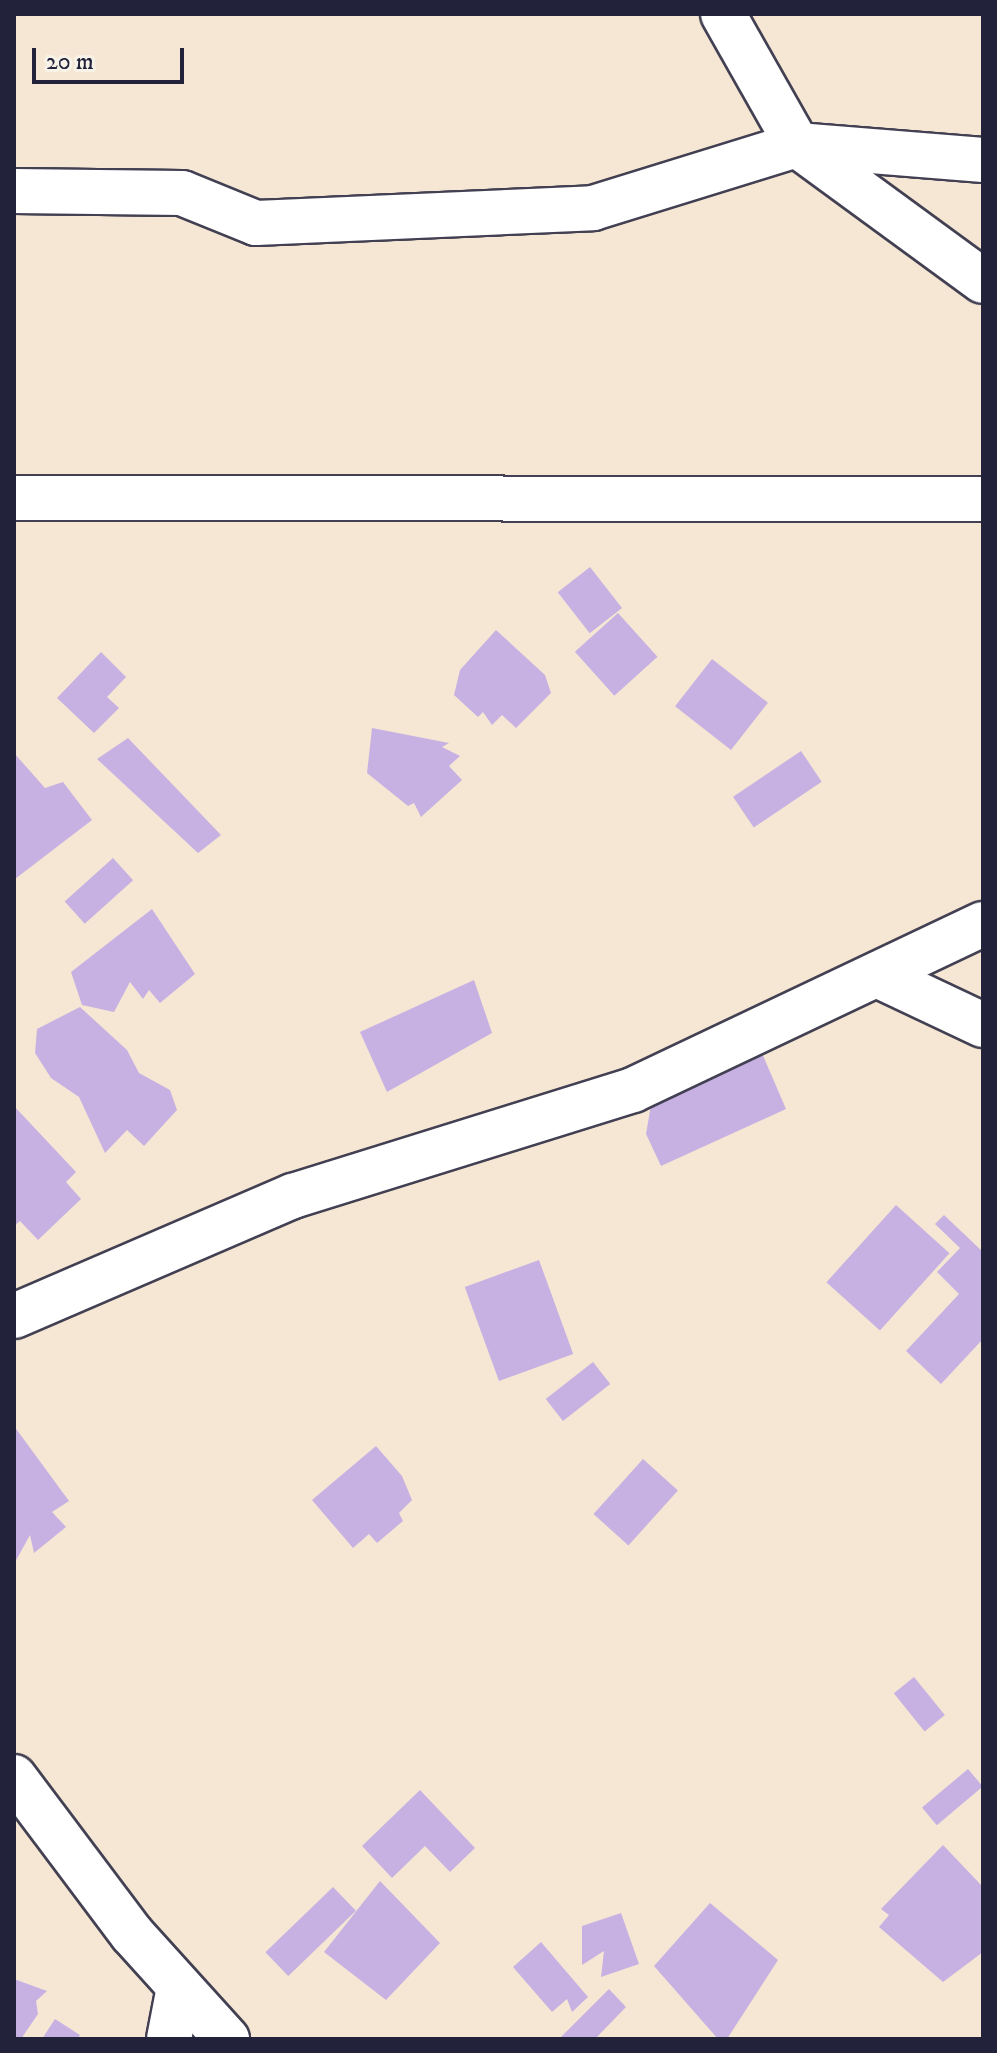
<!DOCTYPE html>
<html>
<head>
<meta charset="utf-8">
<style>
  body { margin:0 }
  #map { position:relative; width:997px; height:2053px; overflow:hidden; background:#f5e7d3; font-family:"IM FELL DW Pica",serif }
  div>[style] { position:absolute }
  .building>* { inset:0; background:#c7b1e3; transform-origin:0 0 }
  .roads { filter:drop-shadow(2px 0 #424052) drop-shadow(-2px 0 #424052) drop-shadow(0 2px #424052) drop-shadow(0 -2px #424052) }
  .minor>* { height:44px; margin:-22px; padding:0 22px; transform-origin:22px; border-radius:22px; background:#fff }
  span { translate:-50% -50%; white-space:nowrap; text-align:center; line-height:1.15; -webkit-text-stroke:6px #f7f3e8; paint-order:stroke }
  .frame { position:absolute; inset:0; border:16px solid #22223b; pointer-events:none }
  .scale { position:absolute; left:32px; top:48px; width:152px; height:36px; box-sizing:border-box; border:4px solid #22223b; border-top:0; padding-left:10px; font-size:24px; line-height:28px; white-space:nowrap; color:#22223b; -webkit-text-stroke:6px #f7f3e8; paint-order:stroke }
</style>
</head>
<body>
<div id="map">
  <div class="building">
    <i style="left:590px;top:567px;width:52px;height:41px;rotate:52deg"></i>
    <i style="left:618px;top:613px;width:59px;height:58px;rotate:48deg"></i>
    <i style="clip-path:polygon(496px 630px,545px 675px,551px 693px,516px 728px,502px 715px,492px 725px,483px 712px,478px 717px,454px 695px,460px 670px)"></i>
    <i style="clip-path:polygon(101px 652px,126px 677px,107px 697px,119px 708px,94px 733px,57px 698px)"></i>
    <i style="left:712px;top:659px;width:71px;height:60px;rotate:38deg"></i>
    <i style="clip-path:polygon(372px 728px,449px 743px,442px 747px,460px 756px,449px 766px,462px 780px,421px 817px,414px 803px,408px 806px,367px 773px)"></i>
    <i style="clip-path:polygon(128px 738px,221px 835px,198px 853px,97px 759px)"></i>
    <i style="left:801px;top:751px;width:37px;height:82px;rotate:56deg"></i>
    <i style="clip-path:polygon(14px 753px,45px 788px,63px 782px,92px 820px,15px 879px)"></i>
    <i style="left:113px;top:858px;width:30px;height:65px;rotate:48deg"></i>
    <i style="clip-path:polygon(152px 909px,195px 974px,160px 1003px,149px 990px,143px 999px,130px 982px,114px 1012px,82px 1005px,71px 972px)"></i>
    <i style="clip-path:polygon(474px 980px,492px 1033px,387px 1092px,360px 1032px)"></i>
    <i style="clip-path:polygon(80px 1007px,127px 1050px,139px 1073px,170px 1090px,177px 1110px,144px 1146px,127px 1130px,105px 1153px,79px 1097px,51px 1078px,35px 1053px,37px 1029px)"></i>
    <i style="clip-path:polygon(761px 1051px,786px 1109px,661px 1166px,646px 1134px,652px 1099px)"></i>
    <i style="clip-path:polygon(14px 1106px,76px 1172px,66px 1182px,81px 1199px,38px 1240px,20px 1221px,14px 1226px)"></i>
    <i style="left:896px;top:1205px;width:72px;height:104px;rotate:42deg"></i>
    <i style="clip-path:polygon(944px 1215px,983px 1252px,983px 1339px,941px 1384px,906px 1351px,959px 1294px,937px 1272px,960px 1248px,935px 1224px)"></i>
    <i style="left:539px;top:1260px;width:100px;height:79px;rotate:70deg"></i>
    <i style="left:593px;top:1362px;width:28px;height:60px;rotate:52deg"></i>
    <i style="clip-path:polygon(14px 1426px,69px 1501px,52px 1512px,66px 1527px,34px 1553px,30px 1535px,14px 1564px)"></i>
    <i style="clip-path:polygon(376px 1446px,402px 1476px,412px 1500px,399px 1513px,403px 1521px,377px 1543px,369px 1534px,353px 1548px,312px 1500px)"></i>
    <i style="left:643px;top:1459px;width:47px;height:74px;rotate:42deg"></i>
    <i style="left:914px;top:1677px;width:49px;height:26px;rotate:51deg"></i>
    <i style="left:968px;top:1769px;width:23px;height:60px;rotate:50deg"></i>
    <i style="clip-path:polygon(420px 1790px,475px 1848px,450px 1872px,425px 1846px,392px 1878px,362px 1846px)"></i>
    <i style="clip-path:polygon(943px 1845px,983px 1887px,983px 1952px,943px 1982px,879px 1927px,889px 1915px,881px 1909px)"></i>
    <i style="clip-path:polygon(380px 1881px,440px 1943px,386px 2000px,324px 1952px)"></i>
    <i style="left:333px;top:1887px;width:33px;height:94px;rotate:46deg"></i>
    <i style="clip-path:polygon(710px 1903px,778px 1960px,727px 2039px,718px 2039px,654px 1966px)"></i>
    <i style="clip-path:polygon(621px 1913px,639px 1964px,601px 1977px,604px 1951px,582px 1965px,582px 1926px)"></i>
    <i style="clip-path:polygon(541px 1942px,588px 1997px,572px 2012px,567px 1999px,552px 2012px,513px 1967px)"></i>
    <i style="clip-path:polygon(14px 1979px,47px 1991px,36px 2001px,38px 2014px,21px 2039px,14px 2039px)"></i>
    <i style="clip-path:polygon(609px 1989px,626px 2007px,595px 2039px,559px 2039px)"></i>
    <i style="clip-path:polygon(55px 2019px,80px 2035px,77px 2039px,42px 2039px)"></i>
  </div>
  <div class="roads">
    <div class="minor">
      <i style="left:723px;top:14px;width:150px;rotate:60.5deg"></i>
      <i style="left:797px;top:145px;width:230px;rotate:36.2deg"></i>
      <i style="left:14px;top:191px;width:168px;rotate:0.7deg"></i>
      <i style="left:182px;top:193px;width:80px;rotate:22.1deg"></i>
      <i style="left:256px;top:223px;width:337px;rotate:-2.5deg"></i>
      <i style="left:593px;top:208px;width:214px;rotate:-17.2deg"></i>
      <i style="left:797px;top:145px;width:187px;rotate:4.6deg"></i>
      <i style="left:14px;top:498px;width:969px;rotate:0.06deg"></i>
      <i style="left:877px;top:975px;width:117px;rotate:25.3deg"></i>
      <i style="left:14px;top:1316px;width:304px;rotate:-23.3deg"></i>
      <i style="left:293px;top:1196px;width:356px;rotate:-17.3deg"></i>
      <i style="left:633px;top:1090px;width:387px;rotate:-25.4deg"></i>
      <i style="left:14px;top:1777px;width:196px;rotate:53.1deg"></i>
      <i style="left:132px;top:1934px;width:142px;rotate:47.9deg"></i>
      <i style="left:169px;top:2039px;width:53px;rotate:-79.1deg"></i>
    </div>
  </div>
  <div class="frame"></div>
  <div class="scale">20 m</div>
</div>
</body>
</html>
